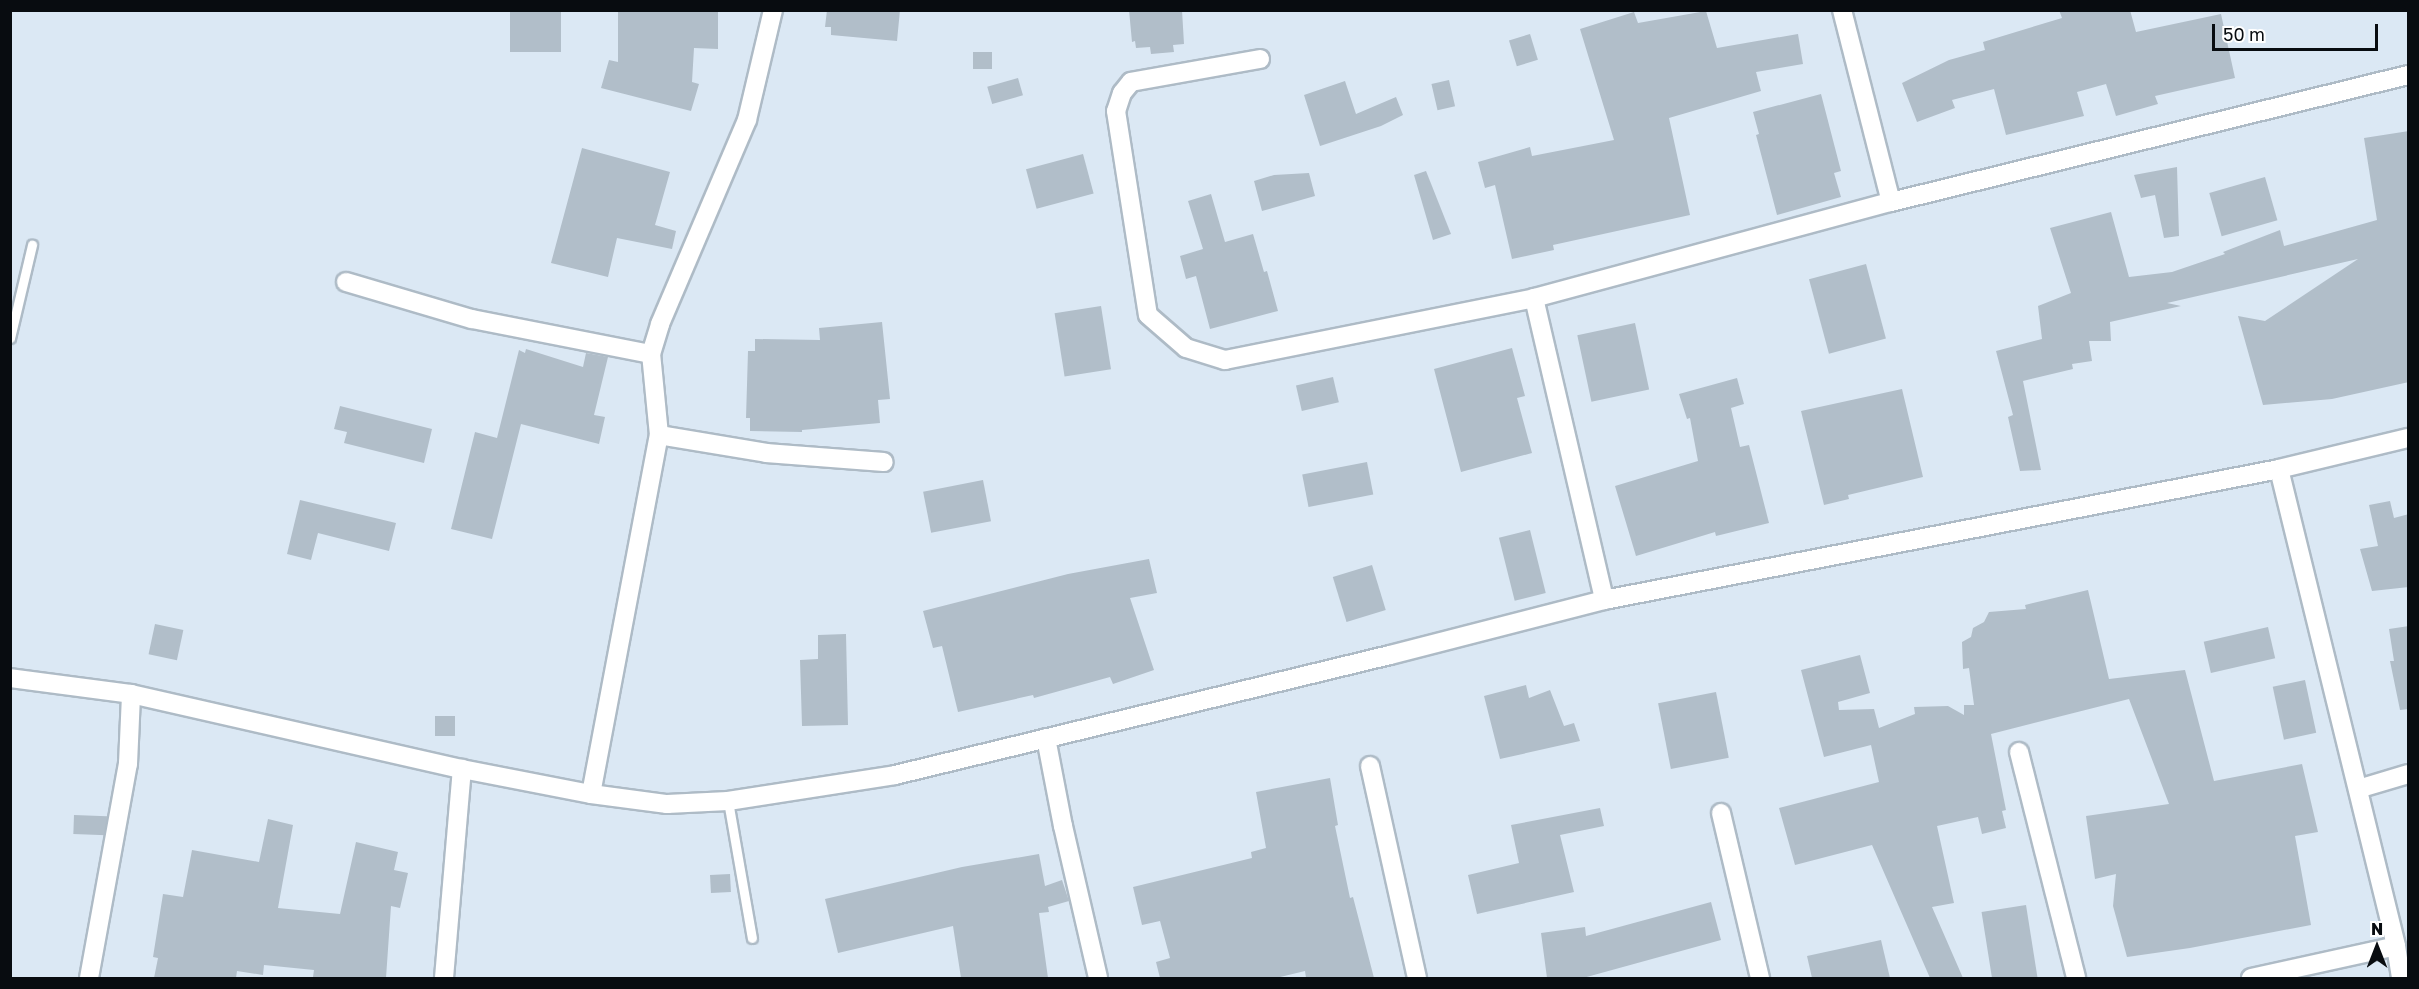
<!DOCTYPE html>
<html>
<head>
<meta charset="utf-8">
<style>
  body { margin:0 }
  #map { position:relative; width:2419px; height:989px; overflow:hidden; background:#dbe8f4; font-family:"Golos Text",sans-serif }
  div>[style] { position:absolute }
  .building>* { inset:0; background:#b1bec9; transform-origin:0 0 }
  .roads { filter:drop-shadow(2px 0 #aebbc6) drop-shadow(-2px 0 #aebbc6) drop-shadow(0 2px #aebbc6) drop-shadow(0 -2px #aebbc6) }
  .lane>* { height:9px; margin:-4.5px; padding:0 4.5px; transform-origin:4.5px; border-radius:4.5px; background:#fff }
  .street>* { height:18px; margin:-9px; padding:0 9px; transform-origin:9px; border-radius:9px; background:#fff }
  span { translate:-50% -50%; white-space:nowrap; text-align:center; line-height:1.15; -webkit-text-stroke:4.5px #fff; paint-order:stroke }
  .frame { position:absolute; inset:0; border:12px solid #080c10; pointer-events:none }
  .north { position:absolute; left:2347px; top:917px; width:60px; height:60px; -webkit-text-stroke:4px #fff; paint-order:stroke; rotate:0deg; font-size:16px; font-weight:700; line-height:24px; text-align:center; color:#080c10 }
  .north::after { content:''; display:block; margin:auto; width:21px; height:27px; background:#080c10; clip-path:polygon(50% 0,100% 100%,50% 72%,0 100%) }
  .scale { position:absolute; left:2212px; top:24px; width:166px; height:27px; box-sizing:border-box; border:3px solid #080c10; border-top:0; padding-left:8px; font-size:18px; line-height:21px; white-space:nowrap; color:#080c10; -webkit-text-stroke:4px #fff; paint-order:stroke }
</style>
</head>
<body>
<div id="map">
  <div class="building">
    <i style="left:510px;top:10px;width:51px;height:42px"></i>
    <i style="clip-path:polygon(618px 10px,718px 10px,718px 49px,694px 48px,692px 82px,699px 84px,691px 111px,601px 88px,609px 60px,618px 62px)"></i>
    <i style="clip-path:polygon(827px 10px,900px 10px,897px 41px,831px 35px,831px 27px,825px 27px)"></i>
    <i style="clip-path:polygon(1129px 10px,1182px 10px,1184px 44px,1173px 45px,1174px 52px,1151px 54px,1150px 47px,1136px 48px,1135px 41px,1132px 42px)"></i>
    <i style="clip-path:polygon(2059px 10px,2130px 10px,2136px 32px,2221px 14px,2235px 78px,2155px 96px,2158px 104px,2116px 116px,2106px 84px,2077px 92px,2084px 116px,2006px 135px,1994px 89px,1952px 100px,1955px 108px,1917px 122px,1902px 83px,1949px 60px,1985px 50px,1983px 42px,2062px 18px)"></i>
    <i style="clip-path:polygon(1706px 11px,1717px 48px,1798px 34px,1803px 64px,1756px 72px,1761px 91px,1669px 118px,1690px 215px,1553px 245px,1554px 250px,1512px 259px,1495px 185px,1485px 188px,1478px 162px,1530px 147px,1532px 156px,1614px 140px,1580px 29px,1634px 12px,1638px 23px)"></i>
    <i style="left:1530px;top:34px;width:27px;height:22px;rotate:73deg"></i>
    <i style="left:973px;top:52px;width:19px;height:17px"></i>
    <i style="left:1018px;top:78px;width:18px;height:32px;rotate:74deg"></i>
    <i style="left:1449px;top:80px;width:27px;height:18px;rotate:77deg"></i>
    <i style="clip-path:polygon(1345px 81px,1356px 114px,1396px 97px,1403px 115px,1381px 126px,1320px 146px,1304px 95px)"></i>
    <i style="clip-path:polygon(1821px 94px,1841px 171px,1834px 173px,1841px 197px,1777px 215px,1756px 135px,1759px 134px,1753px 112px)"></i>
    <i style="clip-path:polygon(2409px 131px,2409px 382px,2332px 399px,2263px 405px,2238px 316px,2265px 321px,2358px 259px,2167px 303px,2181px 306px,2110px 322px,2111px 341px,2089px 341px,2092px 361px,2072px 364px,2073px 369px,2023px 381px,2041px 470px,2020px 471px,2008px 417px,2013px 415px,1996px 351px,2042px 339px,2038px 306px,2071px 293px,2050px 228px,2111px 212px,2129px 277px,2172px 272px,2225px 254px,2223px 252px,2280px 230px,2284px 246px,2377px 220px,2364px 138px)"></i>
    <i style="clip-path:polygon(582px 148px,670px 172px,655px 225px,676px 231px,672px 249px,617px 238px,608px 277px,551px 263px)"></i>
    <i style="left:1083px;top:154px;width:41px;height:59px;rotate:75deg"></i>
    <i style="clip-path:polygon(2177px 167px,2179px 236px,2164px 238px,2155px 195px,2141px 198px,2134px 175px)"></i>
    <i style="clip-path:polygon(1426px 171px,1451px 234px,1433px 240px,1414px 175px)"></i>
    <i style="clip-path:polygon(1309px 173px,1315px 196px,1262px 211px,1254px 181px,1274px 175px)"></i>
    <i style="left:2265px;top:177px;width:45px;height:58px;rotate:74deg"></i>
    <i style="clip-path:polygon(1211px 194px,1225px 242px,1253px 234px,1264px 272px,1267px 271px,1278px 311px,1210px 329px,1196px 276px,1186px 279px,1180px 256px,1203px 249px,1188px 201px)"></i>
    <i style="left:1866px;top:264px;width:77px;height:59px;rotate:75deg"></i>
    <i style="left:1101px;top:306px;width:64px;height:47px;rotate:81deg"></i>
    <i style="clip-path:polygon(882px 322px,890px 399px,878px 400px,880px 423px,802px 430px,802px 432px,750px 431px,750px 418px,746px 418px,748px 351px,755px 351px,755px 339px,820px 340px,819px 328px)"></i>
    <i style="left:1635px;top:323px;width:68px;height:59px;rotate:78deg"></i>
    <i style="clip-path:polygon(1512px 348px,1525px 396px,1517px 398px,1532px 453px,1461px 472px,1434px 369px)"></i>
    <i style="clip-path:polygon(526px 349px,583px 367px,586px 353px,608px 357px,594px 415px,605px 417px,599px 444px,521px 424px,492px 539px,451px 529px,475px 432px,497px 438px,519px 350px,525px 353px)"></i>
    <i style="left:1333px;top:377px;width:26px;height:38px;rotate:77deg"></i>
    <i style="clip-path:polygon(1737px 378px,1744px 404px,1731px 408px,1740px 447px,1749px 445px,1769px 523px,1716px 536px,1715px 532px,1636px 556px,1615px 486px,1698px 461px,1690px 418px,1687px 419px,1679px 394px)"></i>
    <i style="clip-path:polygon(1902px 389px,1923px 477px,1848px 495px,1849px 499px,1824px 505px,1801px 411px)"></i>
    <i style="clip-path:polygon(340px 406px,432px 429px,424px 463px,344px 443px,347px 432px,334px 429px)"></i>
    <i style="left:1367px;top:462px;width:33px;height:66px;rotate:79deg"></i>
    <i style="left:983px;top:480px;width:42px;height:61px;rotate:79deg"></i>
    <i style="clip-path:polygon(300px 500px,396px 523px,389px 551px,318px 533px,311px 560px,287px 554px)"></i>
    <i style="clip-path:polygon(2390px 501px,2394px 518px,2409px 514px,2409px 587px,2372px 591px,2360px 549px,2378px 546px,2369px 505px)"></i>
    <i style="left:1530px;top:530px;width:65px;height:32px;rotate:76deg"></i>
    <i style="clip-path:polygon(1149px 559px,1157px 593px,1130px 598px,1154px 670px,1113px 684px,1110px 677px,1034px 698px,1033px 695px,958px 712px,942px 646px,933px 648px,923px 611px,1068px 574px)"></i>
    <i style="left:1372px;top:565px;width:47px;height:41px;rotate:73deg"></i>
    <i style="clip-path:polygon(2088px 590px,2109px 679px,2185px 670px,2214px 781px,2302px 764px,2318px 832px,2295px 836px,2311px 925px,2190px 948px,2127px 957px,2113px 906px,2116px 874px,2095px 879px,2086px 816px,2169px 804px,2129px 699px,1991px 734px,2006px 810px,2002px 811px,2006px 828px,1982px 834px,1978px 817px,1937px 826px,1954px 903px,1932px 907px,1963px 978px,1930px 978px,1872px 845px,1795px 865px,1779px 808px,1879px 782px,1871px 745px,1824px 757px,1801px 670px,1860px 655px,1870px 693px,1838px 702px,1839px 710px,1874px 709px,1879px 728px,1915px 714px,1914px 707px,1948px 706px,1964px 715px,1964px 705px,1974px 705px,1969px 668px,1963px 669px,1962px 642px,1971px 637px,1973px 628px,1984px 622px,1989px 612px,2026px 609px,2025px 605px)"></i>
    <i style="left:155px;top:624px;width:29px;height:31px;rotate:12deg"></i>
    <i style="clip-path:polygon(2409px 626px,2409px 709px,2400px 710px,2390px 661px,2394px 661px,2389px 629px)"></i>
    <i style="left:2268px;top:627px;width:32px;height:66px;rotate:77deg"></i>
    <i style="clip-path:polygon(846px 634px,848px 725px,802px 726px,800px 660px,818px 659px,818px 635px)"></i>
    <i style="left:2305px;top:680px;width:54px;height:33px;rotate:78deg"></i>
    <i style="clip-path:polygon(1526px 685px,1529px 698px,1550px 690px,1564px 726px,1574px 723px,1580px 741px,1500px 759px,1484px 696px)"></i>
    <i style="left:1716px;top:692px;width:67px;height:59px;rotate:79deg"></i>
    <i style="left:435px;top:716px;width:20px;height:20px"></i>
    <i style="clip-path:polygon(1330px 778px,1338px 825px,1335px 826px,1350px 898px,1353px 897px,1374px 978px,1306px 978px,1305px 971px,1276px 978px,1160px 978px,1156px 962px,1170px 958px,1160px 921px,1142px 925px,1133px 887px,1252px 858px,1251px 852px,1266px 848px,1256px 792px)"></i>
    <i style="clip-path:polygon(1600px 808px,1604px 826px,1560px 835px,1574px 892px,1477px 914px,1468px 875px,1519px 863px,1511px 825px)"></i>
    <i style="left:74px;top:815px;width:33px;height:19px;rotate:2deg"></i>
    <i style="clip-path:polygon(268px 819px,293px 825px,278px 908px,340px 914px,356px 842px,398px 852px,394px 870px,408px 873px,400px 908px,391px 906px,386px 978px,313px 977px,314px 970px,264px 965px,263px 975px,237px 971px,236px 978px,154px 978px,158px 958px,153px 957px,163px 894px,183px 897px,192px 850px,259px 862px)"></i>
    <i style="clip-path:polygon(1039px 854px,1045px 886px,1062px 880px,1069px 901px,1048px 907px,1049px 912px,1039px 913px,1048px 978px,961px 978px,953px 926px,838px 953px,825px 899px,962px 867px)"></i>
    <i style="left:730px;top:874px;width:18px;height:20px;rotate:87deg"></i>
    <i style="clip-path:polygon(1711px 902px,1721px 940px,1583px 978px,1547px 978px,1541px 933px,1585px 927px,1586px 936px)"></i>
    <i style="left:2026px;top:905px;width:74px;height:45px;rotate:81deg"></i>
    <i style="clip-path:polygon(1881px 940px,1890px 978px,1812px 978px,1807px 956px)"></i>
  </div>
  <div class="roads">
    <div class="lane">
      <i style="left:10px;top:338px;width:96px;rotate:-76.7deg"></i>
      <i style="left:728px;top:801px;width:139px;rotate:80.1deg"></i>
    </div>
    <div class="street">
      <i style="left:1842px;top:10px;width:198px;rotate:75.7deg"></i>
      <i style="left:1260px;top:59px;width:131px;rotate:169.9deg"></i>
      <i style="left:1131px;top:82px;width:14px;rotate:129deg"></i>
      <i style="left:1122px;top:93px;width:19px;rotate:108deg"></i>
      <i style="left:1116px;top:111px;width:206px;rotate:81.1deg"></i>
      <i style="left:1148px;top:315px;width:50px;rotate:41deg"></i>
      <i style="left:1186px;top:348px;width:41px;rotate:17.1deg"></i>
      <i style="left:1225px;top:360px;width:315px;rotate:-11.3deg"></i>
      <i style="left:1534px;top:298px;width:370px;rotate:-15.1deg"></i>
      <i style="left:1891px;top:202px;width:532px;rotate:-13.8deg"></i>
      <i style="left:346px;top:282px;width:131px;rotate:16.4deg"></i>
      <i style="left:472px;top:319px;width:182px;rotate:11.1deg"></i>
      <i style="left:1534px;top:298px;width:310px;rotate:76.9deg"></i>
      <i style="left:659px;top:435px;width:109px;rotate:9.5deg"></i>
      <i style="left:766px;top:453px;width:118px;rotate:4.4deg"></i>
      <i style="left:2279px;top:469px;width:491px;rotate:76.2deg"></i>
      <i style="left:2396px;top:946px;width:32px;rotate:81deg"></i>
      <i style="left:10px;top:678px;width:122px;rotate:7.5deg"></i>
      <i style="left:131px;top:694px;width:339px;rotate:12.8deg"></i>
      <i style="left:462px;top:769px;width:131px;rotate:11deg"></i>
      <i style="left:591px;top:794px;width:77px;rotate:7.5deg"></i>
      <i style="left:667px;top:804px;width:61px;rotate:-2.8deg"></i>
      <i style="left:728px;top:801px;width:169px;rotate:-8.8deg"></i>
      <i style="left:895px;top:775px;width:509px;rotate:-13.63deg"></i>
      <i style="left:1390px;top:655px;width:221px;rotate:-14.4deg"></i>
      <i style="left:1604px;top:600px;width:688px;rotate:-10.98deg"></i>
      <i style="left:2279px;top:469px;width:133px;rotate:-13.5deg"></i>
      <i style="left:1046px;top:738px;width:90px;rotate:79.1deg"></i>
      <i style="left:1063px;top:826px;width:156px;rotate:77deg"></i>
      <i style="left:2019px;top:752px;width:233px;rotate:75.8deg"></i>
      <i style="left:1370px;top:766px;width:217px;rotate:77.5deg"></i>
      <i style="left:2358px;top:789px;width:52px;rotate:-16.7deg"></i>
      <i style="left:591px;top:794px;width:365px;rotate:-79.3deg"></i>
      <i style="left:659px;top:435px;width:81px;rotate:-95.6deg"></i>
      <i style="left:651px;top:354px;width:31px;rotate:-73deg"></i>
      <i style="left:660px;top:324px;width:222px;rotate:-66.9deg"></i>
      <i style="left:747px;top:120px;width:113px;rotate:-76.7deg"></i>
      <i style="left:1721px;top:813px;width:170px;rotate:76.7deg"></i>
      <i style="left:89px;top:978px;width:218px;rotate:-79.7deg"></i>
      <i style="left:128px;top:764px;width:70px;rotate:-87.5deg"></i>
      <i style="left:444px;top:978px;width:210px;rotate:-85.1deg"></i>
      <i style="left:2251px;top:978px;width:148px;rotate:-12.4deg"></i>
    </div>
  </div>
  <div class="frame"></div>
  <div class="north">N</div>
  <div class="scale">50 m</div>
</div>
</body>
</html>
